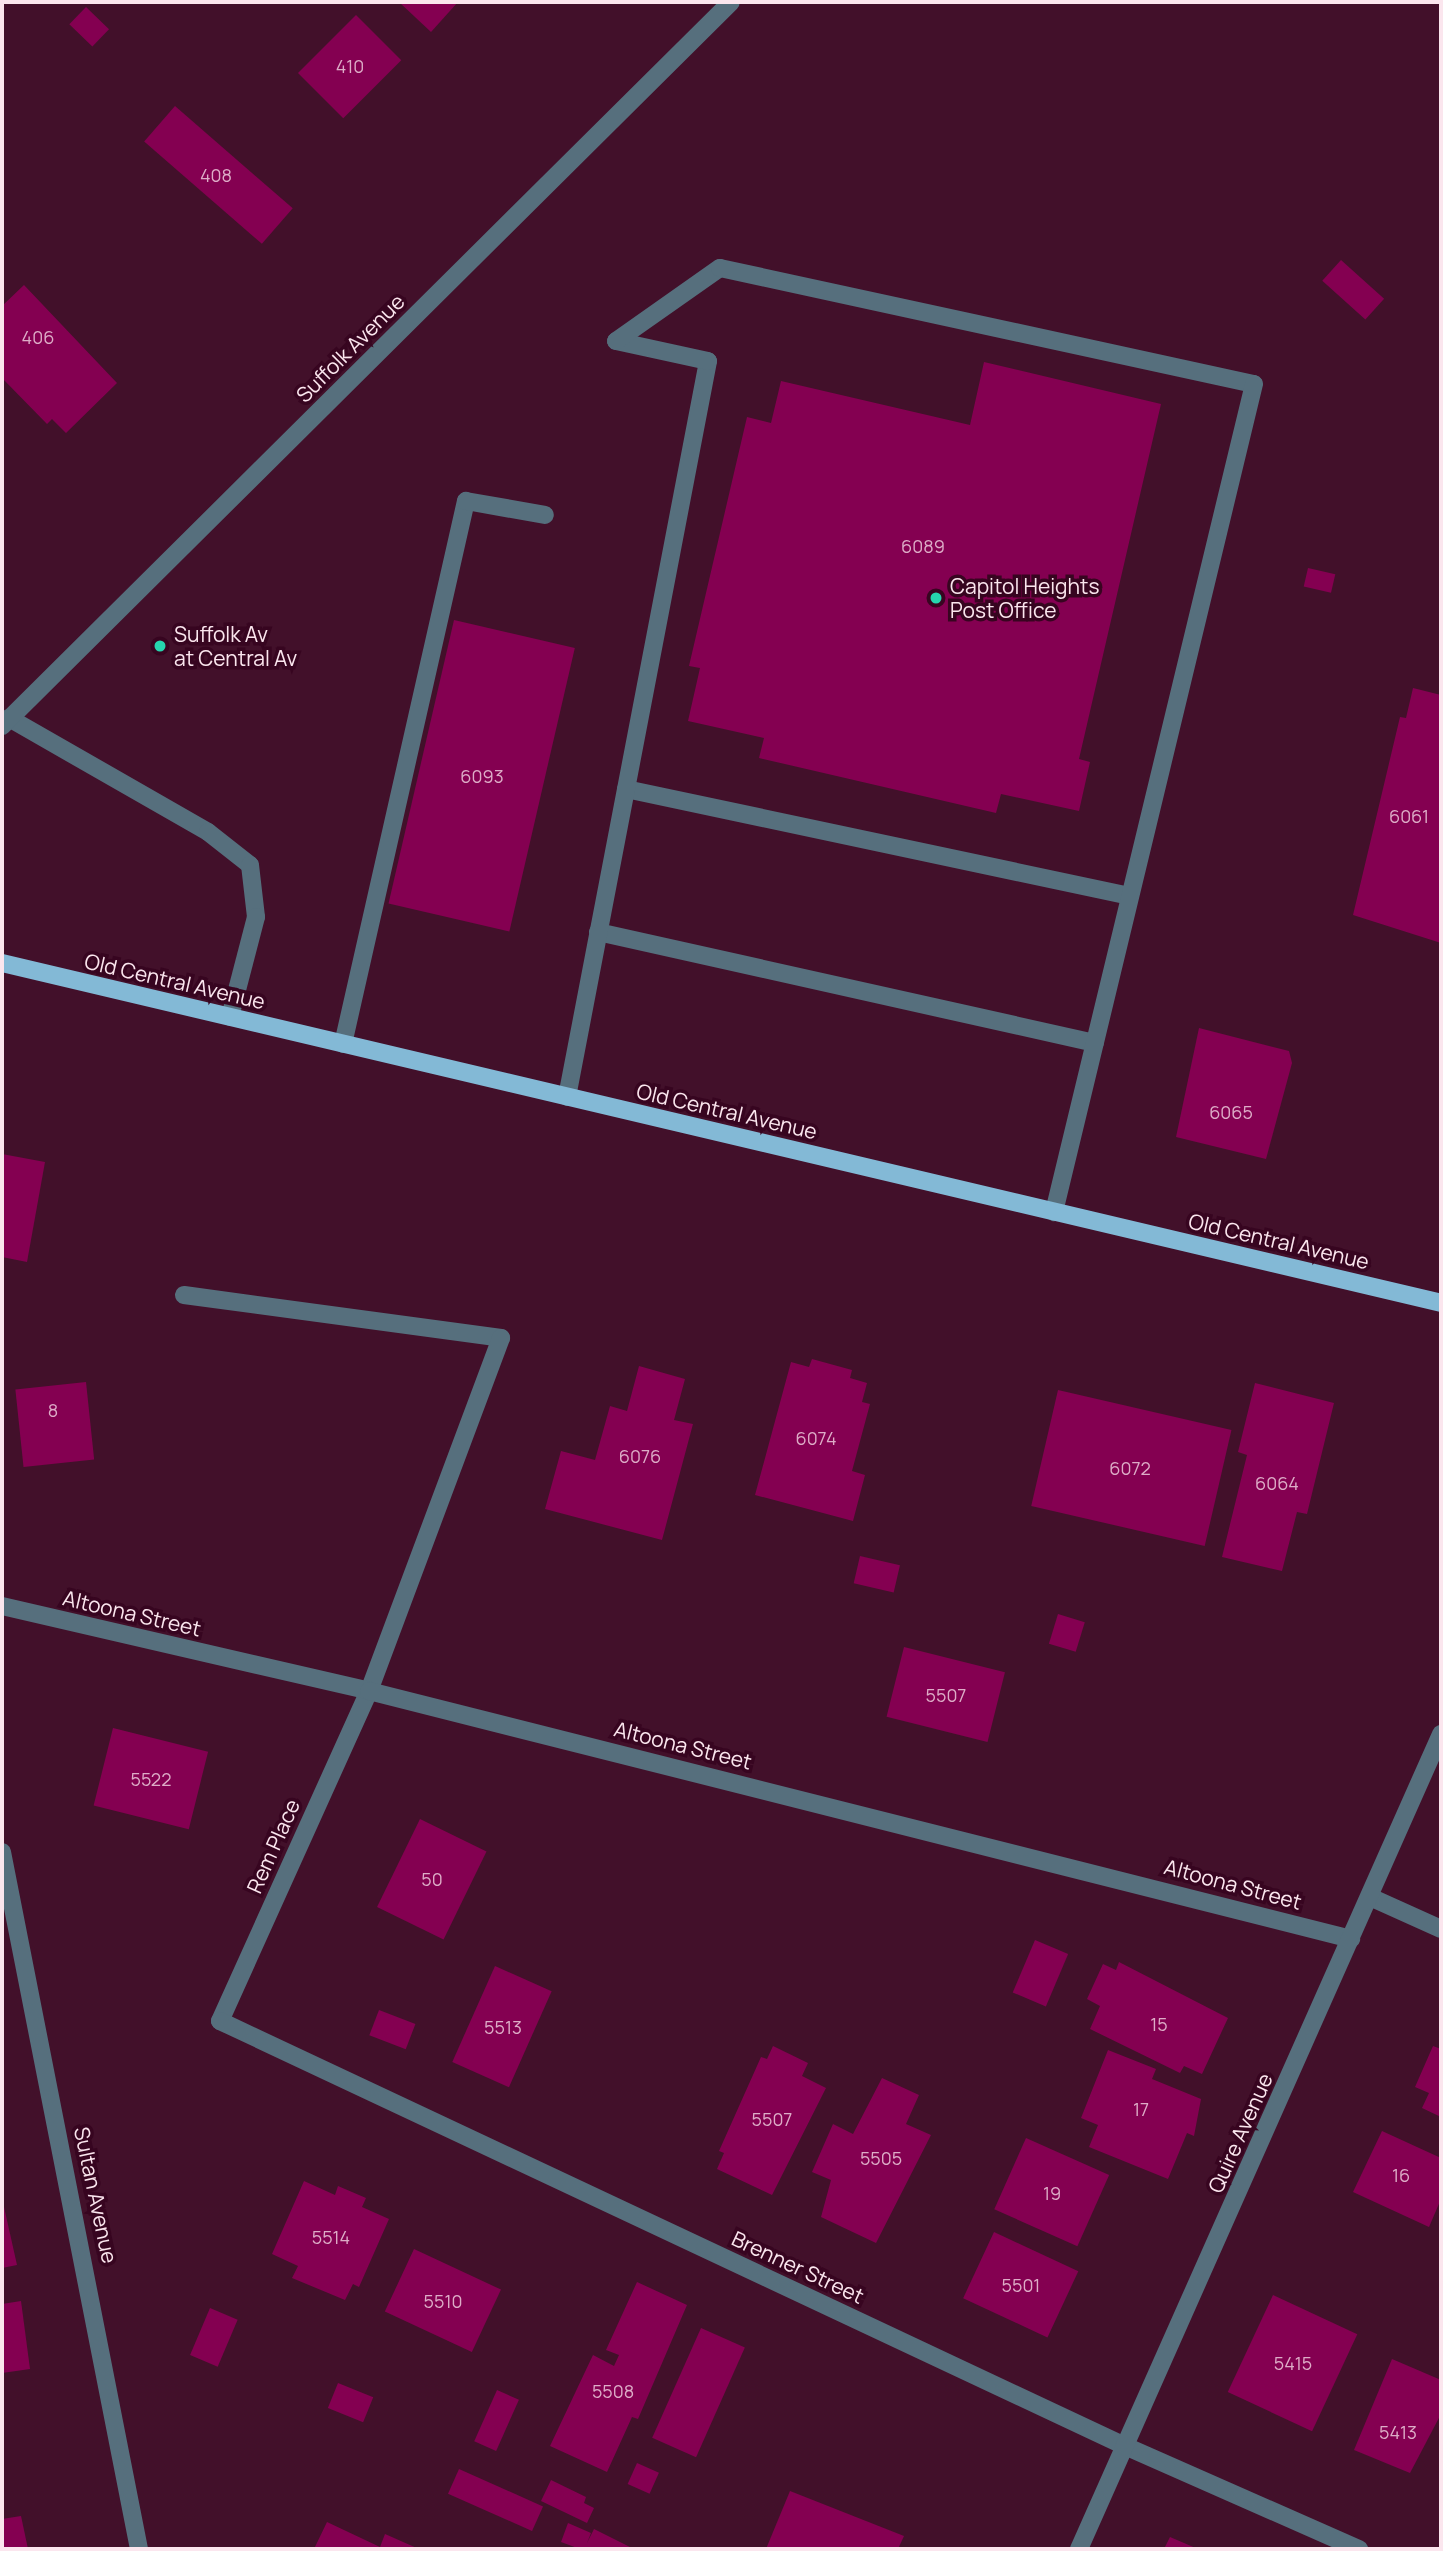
<!DOCTYPE html>
<html>
<head>
<meta charset="utf-8">
<style>
  body { margin:0 }
  #map { position:relative; width:1443px; height:2551px; overflow:hidden; background:#42102a; font-family:Manrope,sans-serif }
  div>[style] { position:absolute }
  .building>* { inset:0; background:#840051; transform-origin:0 0 }
  .minor>* { height:18px; margin:-9px; padding:0 9px; transform-origin:9px; border-radius:9px; background:#566f7d }
  .major>* { height:18px; margin:-9px; padding:0 9px; transform-origin:9px; border-radius:9px; background:#83b9d6 }
  .dots>* { width:19px; height:19px; translate:-50% -50%; box-sizing:border-box; border:4px solid #370520; border-radius:50% }
  span { translate:-50% -50%; white-space:nowrap; text-align:center; line-height:1.15; -webkit-text-stroke:7px #370520; paint-order:stroke }
  .number-label { font-size:18px; color:#ddacc7 }
  .number-label span { -webkit-text-stroke-width:0 }
  .street-label { font-size:21px; color:#fbe6ee }
  .poi-label { font-size:21px; color:#fbe6ee }
  .left { translate:0 -50%; text-align:left }
  .frame { position:absolute; inset:0; border:4px solid #fbe6ee; pointer-events:none }
</style>
</head>
<body>
<div id="map">
  <div class="building">
    <i style="clip-path:polygon(399px 2px,458px 2px,431px 32px)"></i>
    <i style="left:86px;top:7px;width:32px;height:24px;rotate:44deg"></i>
    <i style="left:356px;top:15px;width:64px;height:82px;rotate:45deg"></i>
    <i style="left:175px;top:106px;width:156px;height:47px;rotate:41deg"></i>
    <i style="left:1341px;top:260px;width:58px;height:28px;rotate:42deg"></i>
    <i style="clip-path:polygon(24px 285px,117px 383px,66px 433px,52px 419px,47px 424px,2px 378px,2px 306px)"></i>
    <i style="clip-path:polygon(984px 362px,1161px 404px,1079px 759px,1090px 762px,1079px 811px,1001px 794px,996px 813px,759px 758px,764px 738px,688px 721px,700px 668px,689px 666px,747px 417px,771px 423px,781px 381px,970px 425px)"></i>
    <i style="left:1308px;top:568px;width:28px;height:19px;rotate:13deg"></i>
    <i style="left:454px;top:620px;width:124px;height:291px;rotate:13deg"></i>
    <i style="clip-path:polygon(1413px 688px,1441px 695px,1441px 943px,1353px 915px,1400px 717px,1406px 718px)"></i>
    <i style="clip-path:polygon(1199px 1028px,1289px 1051px,1292px 1063px,1266px 1159px,1176px 1137px)"></i>
    <i style="clip-path:polygon(2px 1154px,45px 1162px,27px 1262px,2px 1257px)"></i>
    <i style="clip-path:polygon(812px 1359px,852px 1370px,850px 1378px,867px 1383px,862px 1402px,870px 1404px,852px 1471px,865px 1475px,853px 1521px,755px 1495px,791px 1362px,809px 1367px)"></i>
    <i style="clip-path:polygon(639px 1366px,685px 1379px,674px 1420px,693px 1424px,662px 1540px,545px 1509px,561px 1451px,595px 1460px,610px 1406px,627px 1411px)"></i>
    <i style="left:86px;top:1382px;width:78px;height:71px;rotate:84deg"></i>
    <i style="clip-path:polygon(1255px 1383px,1334px 1403px,1307px 1514px,1297px 1512px,1282px 1571px,1222px 1557px,1247px 1455px,1238px 1452px)"></i>
    <i style="left:1058px;top:1390px;width:178px;height:119px;rotate:13deg"></i>
    <i style="left:860px;top:1556px;width:41px;height:28px;rotate:13deg"></i>
    <i style="left:1058px;top:1614px;width:28px;height:31px;rotate:17deg"></i>
    <i style="left:904px;top:1647px;width:104px;height:72px;rotate:14deg"></i>
    <i style="left:113px;top:1728px;width:98px;height:80px;rotate:14deg"></i>
    <i style="left:420px;top:1819px;width:74px;height:98px;rotate:26deg"></i>
    <i style="left:1035px;top:1940px;width:36px;height:57px;rotate:23deg"></i>
    <i style="clip-path:polygon(1119px 1962px,1228px 2018px,1202px 2074px,1184px 2066px,1180px 2073px,1090px 2029px,1100px 2006px,1087px 1999px,1103px 1964px,1116px 1970px)"></i>
    <i style="left:495px;top:1966px;width:62px;height:105px;rotate:24deg"></i>
    <i style="left:379px;top:2010px;width:39px;height:27px;rotate:21deg"></i>
    <i style="clip-path:polygon(773px 2046px,808px 2063px,802px 2076px,826px 2088px,772px 2195px,717px 2169px,724px 2153px,719px 2151px,761px 2057px,767px 2059px)"></i>
    <i style="clip-path:polygon(1433px 2046px,1441px 2049px,1441px 2117px,1422px 2108px,1429px 2093px,1415px 2087px)"></i>
    <i style="clip-path:polygon(1108px 2050px,1156px 2069px,1152px 2079px,1201px 2099px,1194px 2136px,1187px 2133px,1168px 2179px,1089px 2147px,1098px 2125px,1081px 2118px)"></i>
    <i style="clip-path:polygon(882px 2078px,919px 2095px,906px 2124px,931px 2135px,876px 2243px,821px 2217px,831px 2180px,812px 2172px,833px 2124px,853px 2134px)"></i>
    <i style="clip-path:polygon(1382px 2131px,1441px 2158px,1441px 2199px,1429px 2227px,1353px 2192px)"></i>
    <i style="left:1026px;top:2138px;width:91px;height:78px;rotate:24deg"></i>
    <i style="clip-path:polygon(304px 2181px,335px 2195px,338px 2186px,366px 2198px,362px 2207px,389px 2219px,359px 2287px,353px 2284px,345px 2300px,292px 2278px,298px 2266px,272px 2254px)"></i>
    <i style="clip-path:polygon(2px 2198px,17px 2265px,2px 2268px)"></i>
    <i style="left:994px;top:2232px;width:93px;height:73px;rotate:25deg"></i>
    <i style="left:414px;top:2249px;width:96px;height:69px;rotate:25deg"></i>
    <i style="clip-path:polygon(637px 2282px,687px 2305px,638px 2419px,632px 2417px,607px 2472px,550px 2446px,593px 2355px,614px 2366px,619px 2355px,606px 2350px)"></i>
    <i style="left:1273px;top:2295px;width:93px;height:107px;rotate:25deg"></i>
    <i style="clip-path:polygon(21px 2301px,30px 2369px,2px 2373px,2px 2304px)"></i>
    <i style="left:210px;top:2308px;width:30px;height:51px;rotate:23deg"></i>
    <i style="left:701px;top:2328px;width:48px;height:120px;rotate:24deg"></i>
    <i style="clip-path:polygon(1392px 2359px,1441px 2380px,1441px 2414px,1410px 2473px,1354px 2450px)"></i>
    <i style="left:338px;top:2383px;width:38px;height:27px;rotate:22deg"></i>
    <i style="left:497px;top:2390px;width:24px;height:56px;rotate:24deg"></i>
    <i style="left:637px;top:2463px;width:24px;height:23px;rotate:24deg"></i>
    <i style="left:459px;top:2469px;width:92px;height:27px;rotate:24deg"></i>
    <i style="clip-path:polygon(551px 2480px,586px 2497px,584px 2503px,594px 2508px,587px 2523px,541px 2501px)"></i>
    <i style="clip-path:polygon(790px 2491px,904px 2536px,898px 2549px,766px 2549px)"></i>
    <i style="clip-path:polygon(21px 2516px,28px 2549px,2px 2549px,2px 2519px)"></i>
    <i style="clip-path:polygon(327px 2522px,380px 2547px,385px 2534px,419px 2549px,314px 2549px)"></i>
    <i style="clip-path:polygon(568px 2523px,591px 2533px,587px 2543px,594px 2529px,630px 2547px,580px 2549px,561px 2542px)"></i>
    <i style="clip-path:polygon(1170px 2537px,1198px 2549px,1164px 2549px)"></i>
  </div>
  <div class="minor">
    <i style="left:9px;top:718px;width:229px;rotate:29.8deg"></i>
    <i style="left:208px;top:832px;width:53px;rotate:38.2deg"></i>
    <i style="left:250px;top:865px;width:52px;rotate:83.4deg"></i>
    <i style="left:256px;top:917px;width:103px;rotate:104.6deg"></i>
    <i style="left:2px;top:726px;width:1027px;rotate:-44.8deg"></i>
    <i style="left:626px;top:789px;width:515px;rotate:11.99deg"></i>
    <i style="left:598px;top:932px;width:509px;rotate:12.59deg"></i>
    <i style="left:343px;top:1044px;width:557px;rotate:-77.24deg"></i>
    <i style="left:466px;top:501px;width:80px;rotate:10deg"></i>
    <i style="left:567px;top:1097px;width:749px;rotate:-79.15deg"></i>
    <i style="left:708px;top:361px;width:94px;rotate:-167.7deg"></i>
    <i style="left:616px;top:341px;width:127px;rotate:-35.1deg"></i>
    <i style="left:720px;top:268px;width:546px;rotate:12.26deg"></i>
    <i style="left:1254px;top:384px;width:852px;rotate:103.58deg"></i>
    <i style="left:184px;top:1295px;width:320px;rotate:7.7deg"></i>
    <i style="left:501px;top:1338px;width:377px;rotate:110.5deg"></i>
    <i style="left:369px;top:1691px;width:362px;rotate:114.3deg"></i>
    <i style="left:220px;top:2021px;width:1000px;rotate:25.16deg"></i>
    <i style="left:1125px;top:2446px;width:256px;rotate:23.8deg"></i>
    <i style="left:2px;top:1606px;width:377px;rotate:13deg"></i>
    <i style="left:369px;top:1691px;width:1013px;rotate:14.17deg"></i>
    <i style="left:2px;top:1852px;width:710px;rotate:78.88deg"></i>
    <i style="left:1370px;top:1897px;width:78px;rotate:24.3deg"></i>
    <i style="left:1079px;top:2549px;width:892px;rotate:-66.05deg"></i>
  </div>
  <div class="major">
    <i style="left:2px;top:963px;width:1479px;rotate:13.29deg"></i>
  </div>
  <div class="dots">
    <i style="left:936px;top:598px;background:#26d5ae"></i>
    <i style="left:160px;top:646px;background:#26d5ae"></i>
  </div>
  <div class="number-label">
    <span style="left:350px;top:66px">410</span>
    <span style="left:216px;top:175px">408</span>
    <span style="left:38px;top:337px">406</span>
    <span style="left:923px;top:546px">6089</span>
    <span style="left:482px;top:776px">6093</span>
    <span style="left:1409px;top:816px">6061</span>
    <span style="left:1231px;top:1112px">6065</span>
    <span style="left:53px;top:1410px">8</span>
    <span style="left:816px;top:1438px">6074</span>
    <span style="left:640px;top:1456px">6076</span>
    <span style="left:1130px;top:1468px">6072</span>
    <span style="left:1277px;top:1483px">6064</span>
    <span style="left:946px;top:1695px">5507</span>
    <span style="left:151px;top:1779px">5522</span>
    <span style="left:432px;top:1879px">50</span>
    <span style="left:1159px;top:2024px">15</span>
    <span style="left:503px;top:2027px">5513</span>
    <span style="left:1141px;top:2109px">17</span>
    <span style="left:772px;top:2119px">5507</span>
    <span style="left:881px;top:2158px">5505</span>
    <span style="left:1401px;top:2175px">16</span>
    <span style="left:1052px;top:2193px">19</span>
    <span style="left:331px;top:2237px">5514</span>
    <span style="left:1021px;top:2285px">5501</span>
    <span style="left:443px;top:2301px">5510</span>
    <span style="left:1293px;top:2363px">5415</span>
    <span style="left:613px;top:2391px">5508</span>
    <span style="left:1398px;top:2432px">5413</span>
  </div>
  <div class="street-label">
    <span style="left:350px;top:348px;rotate:-45deg">Suffolk Avenue</span>
    <span style="left:175px;top:981px;rotate:13deg">Old Central Avenue</span>
    <span style="left:727px;top:1111px;rotate:13deg">Old Central Avenue</span>
    <span style="left:1279px;top:1241px;rotate:13deg">Old Central Avenue</span>
    <span style="left:132px;top:1613px;rotate:13deg">Altoona Street</span>
    <span style="left:683px;top:1745px;rotate:14deg">Altoona Street</span>
    <span style="left:273px;top:1846px;rotate:-66deg">Rem Place</span>
    <span style="left:1233px;top:1884px;rotate:15deg">Altoona Street</span>
    <span style="left:1240px;top:2133px;rotate:-66deg">Quire Avenue</span>
    <span style="left:96px;top:2195px;rotate:78deg">Sultan Avenue</span>
    <span style="left:798px;top:2267px;rotate:25deg">Brenner Street</span>
  </div>
  <div class="poi-label">
    <span class="left" style="left:950px;top:598px">Capitol Heights<br>Post Office</span>
    <span class="left" style="left:174px;top:646px">Suffolk Av<br>at Central Av</span>
  </div>
  <div class="frame"></div>
</div>
</body>
</html>
